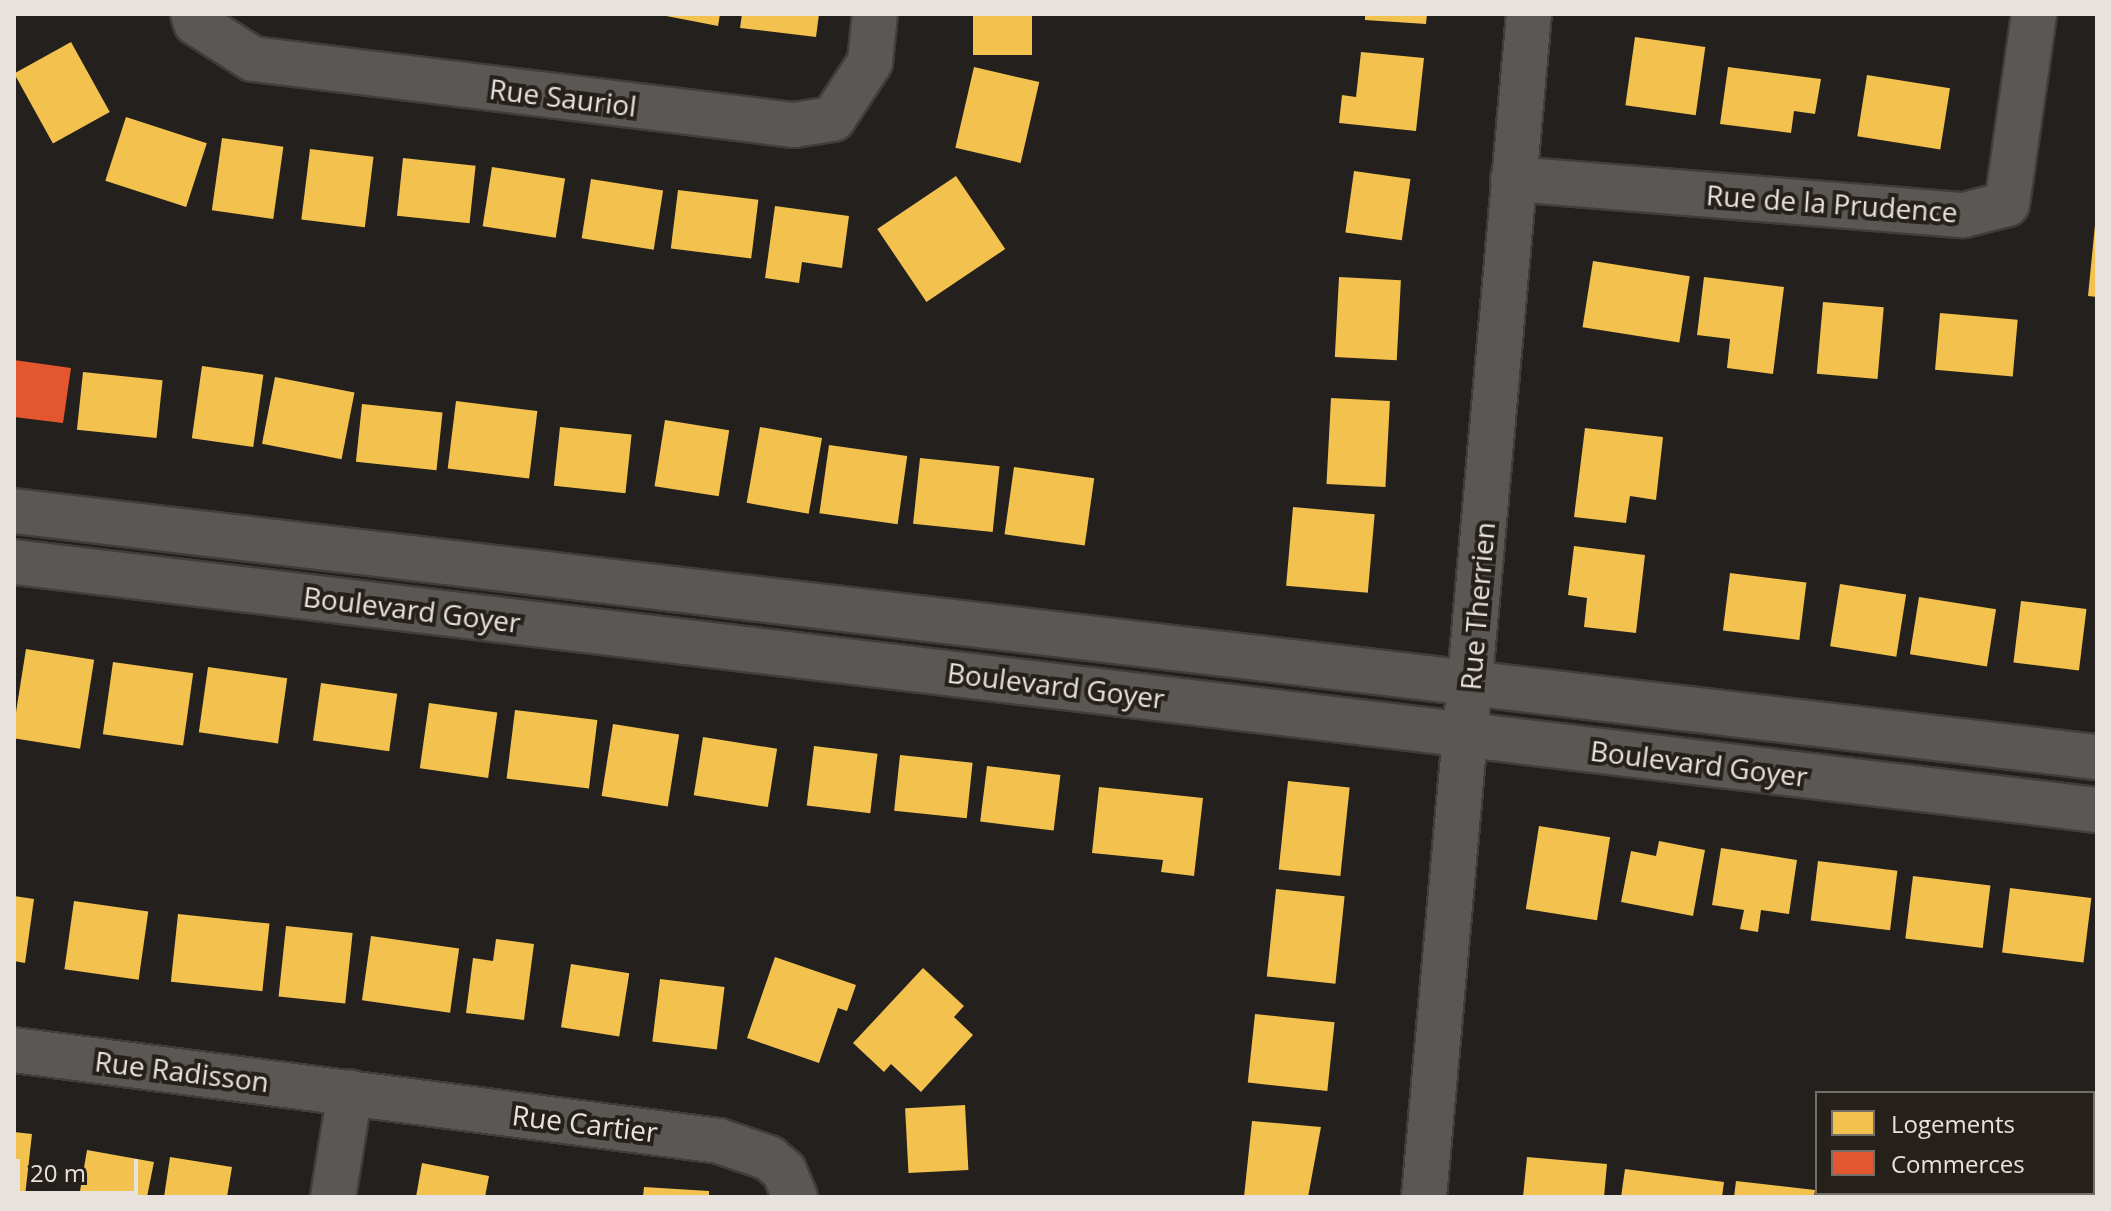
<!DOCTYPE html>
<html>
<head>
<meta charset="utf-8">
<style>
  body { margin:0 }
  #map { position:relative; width:2111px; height:1211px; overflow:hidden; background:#23201d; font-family:"Open Sans",sans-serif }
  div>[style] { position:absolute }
  .homes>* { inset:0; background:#f2c14e; transform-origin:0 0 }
  .shops>* { inset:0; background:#e4572e }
  .roads { filter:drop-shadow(2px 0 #403d3a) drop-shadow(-2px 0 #403d3a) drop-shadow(0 2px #403d3a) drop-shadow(0 -2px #403d3a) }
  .minor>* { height:44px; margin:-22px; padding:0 22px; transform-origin:22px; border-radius:22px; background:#5a5754 }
  .tertiary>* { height:44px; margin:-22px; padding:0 22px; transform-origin:22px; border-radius:22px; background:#5a5754 }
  span { translate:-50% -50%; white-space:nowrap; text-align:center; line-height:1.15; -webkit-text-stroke:8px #26201a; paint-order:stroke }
  .street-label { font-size:28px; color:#e7e2de }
  .frame { position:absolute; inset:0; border:16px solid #e7e2de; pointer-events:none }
  .legend { position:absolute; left:1815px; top:1091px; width:280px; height:104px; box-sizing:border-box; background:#26201a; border:2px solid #736e68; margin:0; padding:10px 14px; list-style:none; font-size:24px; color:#e7e2de }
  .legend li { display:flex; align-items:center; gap:16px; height:40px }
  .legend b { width:40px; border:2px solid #736e68 }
  .scale { position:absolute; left:16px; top:1159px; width:122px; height:36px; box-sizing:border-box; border:4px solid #e7e2de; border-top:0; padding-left:10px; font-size:24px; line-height:28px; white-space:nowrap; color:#e7e2de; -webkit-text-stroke:6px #26201a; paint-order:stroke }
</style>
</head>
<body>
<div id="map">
  <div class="homes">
    <i style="clip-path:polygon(656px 14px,720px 14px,718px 26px)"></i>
    <i style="clip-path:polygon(742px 14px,819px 14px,816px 37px,740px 28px)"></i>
    <i style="left:973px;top:14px;width:59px;height:41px"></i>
    <i style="clip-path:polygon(1365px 14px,1427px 14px,1426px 24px,1365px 20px)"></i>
    <i style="left:1635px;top:37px;width:71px;height:69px;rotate:8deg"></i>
    <i style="left:71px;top:42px;width:80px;height:65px;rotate:61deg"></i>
    <i style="clip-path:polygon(1361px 52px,1424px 58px,1416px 131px,1339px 123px,1342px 95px,1356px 97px)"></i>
    <i style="left:974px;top:67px;width:67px;height:83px;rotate:13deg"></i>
    <i style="clip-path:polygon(1728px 67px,1821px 79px,1815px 114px,1794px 111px,1791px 133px,1720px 124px)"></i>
    <i style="left:1867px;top:75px;width:84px;height:62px;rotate:9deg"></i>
    <i style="left:126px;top:117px;width:85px;height:67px;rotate:18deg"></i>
    <i style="left:222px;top:138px;width:62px;height:73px;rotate:8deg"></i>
    <i style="left:310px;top:149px;width:64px;height:71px;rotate:7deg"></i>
    <i style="left:403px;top:158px;width:73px;height:58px;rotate:6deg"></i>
    <i style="left:492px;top:167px;width:74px;height:60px;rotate:9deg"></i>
    <i style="left:1354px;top:171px;width:57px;height:62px;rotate:8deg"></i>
    <i style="left:956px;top:176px;width:88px;height:95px;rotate:56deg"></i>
    <i style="left:591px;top:179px;width:73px;height:60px;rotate:9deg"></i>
    <i style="left:678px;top:190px;width:81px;height:59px;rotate:7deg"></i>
    <i style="clip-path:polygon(775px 206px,849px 216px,842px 268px,802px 262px,799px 283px,765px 278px)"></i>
    <i style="clip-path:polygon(2095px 225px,2097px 225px,2097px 297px,2088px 296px)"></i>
    <i style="left:1593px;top:261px;width:98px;height:67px;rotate:9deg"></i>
    <i style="left:1339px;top:277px;width:62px;height:80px;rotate:3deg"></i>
    <i style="clip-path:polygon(1704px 277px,1784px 287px,1773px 374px,1727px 368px,1730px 339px,1697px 335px)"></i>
    <i style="left:1823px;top:302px;width:61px;height:72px;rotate:5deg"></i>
    <i style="left:1940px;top:313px;width:78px;height:57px;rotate:5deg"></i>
    <i style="left:202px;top:366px;width:62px;height:73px;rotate:8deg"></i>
    <i style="left:83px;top:372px;width:80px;height:58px;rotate:6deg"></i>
    <i style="left:275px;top:377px;width:81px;height:68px;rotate:11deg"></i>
    <i style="left:1331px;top:398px;width:59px;height:86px;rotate:3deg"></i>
    <i style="left:456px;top:401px;width:82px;height:68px;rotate:7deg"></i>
    <i style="left:362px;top:404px;width:81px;height:58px;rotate:6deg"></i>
    <i style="left:665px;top:420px;width:65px;height:67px;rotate:9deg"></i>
    <i style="left:560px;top:427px;width:72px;height:59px;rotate:6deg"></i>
    <i style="left:760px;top:427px;width:63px;height:77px;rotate:10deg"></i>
    <i style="clip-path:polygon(1585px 428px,1663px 437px,1656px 500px,1630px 496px,1626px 523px,1574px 517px)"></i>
    <i style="left:829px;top:445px;width:79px;height:69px;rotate:8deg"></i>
    <i style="left:920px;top:458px;width:80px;height:66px;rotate:6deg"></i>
    <i style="left:1014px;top:467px;width:81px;height:68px;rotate:8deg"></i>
    <i style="left:1293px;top:507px;width:82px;height:79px;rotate:5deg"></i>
    <i style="clip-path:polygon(1574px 546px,1645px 555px,1636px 633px,1584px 627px,1587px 598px,1568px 595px)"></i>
    <i style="left:1730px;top:573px;width:77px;height:58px;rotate:7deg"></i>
    <i style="left:1840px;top:584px;width:67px;height:63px;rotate:9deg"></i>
    <i style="left:1919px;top:597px;width:78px;height:58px;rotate:9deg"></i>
    <i style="left:2021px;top:601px;width:66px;height:62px;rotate:7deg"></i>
    <i style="left:26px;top:649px;width:69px;height:90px;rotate:9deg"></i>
    <i style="left:113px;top:662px;width:81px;height:73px;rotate:8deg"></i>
    <i style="left:208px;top:667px;width:80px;height:66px;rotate:8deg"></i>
    <i style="left:321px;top:683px;width:77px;height:58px;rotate:8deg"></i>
    <i style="left:429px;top:703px;width:69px;height:66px;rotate:8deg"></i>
    <i style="left:515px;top:710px;width:83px;height:69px;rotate:7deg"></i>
    <i style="left:613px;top:724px;width:67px;height:73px;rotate:9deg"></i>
    <i style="left:703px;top:737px;width:75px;height:59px;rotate:9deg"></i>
    <i style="left:814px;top:746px;width:64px;height:60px;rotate:7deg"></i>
    <i style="left:900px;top:755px;width:73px;height:56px;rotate:6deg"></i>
    <i style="left:987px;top:766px;width:74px;height:56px;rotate:7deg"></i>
    <i style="left:1288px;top:781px;width:62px;height:89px;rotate:6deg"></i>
    <i style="clip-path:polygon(1099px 787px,1203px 798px,1194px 876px,1161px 872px,1163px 860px,1092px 853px)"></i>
    <i style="left:1539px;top:826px;width:72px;height:84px;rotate:9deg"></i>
    <i style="clip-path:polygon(1659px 841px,1705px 850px,1693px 916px,1621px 902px,1631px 851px,1656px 856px)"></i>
    <i style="clip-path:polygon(1721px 848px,1797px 860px,1789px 914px,1761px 910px,1758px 932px,1740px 929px,1744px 910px,1712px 905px)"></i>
    <i style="left:1818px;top:861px;width:80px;height:60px;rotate:7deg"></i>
    <i style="left:1913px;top:876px;width:78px;height:63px;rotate:7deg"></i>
    <i style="left:2010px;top:888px;width:82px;height:65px;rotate:7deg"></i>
    <i style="left:1276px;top:889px;width:69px;height:88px;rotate:6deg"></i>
    <i style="clip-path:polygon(14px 896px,34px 899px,25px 963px,14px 961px)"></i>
    <i style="left:74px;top:901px;width:75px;height:69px;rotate:8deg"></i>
    <i style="left:178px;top:914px;width:92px;height:68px;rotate:6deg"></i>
    <i style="left:286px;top:926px;width:67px;height:71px;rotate:6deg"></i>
    <i style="left:371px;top:936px;width:89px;height:65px;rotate:8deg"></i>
    <i style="clip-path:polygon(496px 939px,534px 944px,524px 1020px,466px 1013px,473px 958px,493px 961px)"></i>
    <i style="clip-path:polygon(775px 957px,856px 985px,847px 1011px,838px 1008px,819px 1063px,747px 1038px)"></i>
    <i style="left:571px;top:964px;width:59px;height:64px;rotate:9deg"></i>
    <i style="clip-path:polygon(923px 968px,964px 1006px,954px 1017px,973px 1035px,921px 1092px,891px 1064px,884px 1072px,853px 1043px)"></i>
    <i style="left:660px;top:979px;width:65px;height:63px;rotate:7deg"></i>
    <i style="left:1255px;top:1014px;width:80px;height:69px;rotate:6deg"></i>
    <i style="left:965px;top:1105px;width:65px;height:60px;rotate:87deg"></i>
    <i style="clip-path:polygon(1252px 1121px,1321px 1127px,1308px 1197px,1244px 1197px)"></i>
    <i style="clip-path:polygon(14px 1132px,32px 1134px,25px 1196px,14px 1195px)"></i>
    <i style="clip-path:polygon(87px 1150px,154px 1162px,147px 1197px,79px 1197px)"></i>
    <i style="clip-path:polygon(170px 1157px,232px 1167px,227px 1197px,164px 1197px)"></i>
    <i style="clip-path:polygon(1527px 1157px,1607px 1164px,1604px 1197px,1523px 1197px)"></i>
    <i style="clip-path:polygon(422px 1163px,489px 1176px,485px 1197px,416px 1197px)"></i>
    <i style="clip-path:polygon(1625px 1169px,1724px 1182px,1722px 1197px,1621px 1197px)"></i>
    <i style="clip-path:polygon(1736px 1181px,1815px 1190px,1814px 1197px,1734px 1197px)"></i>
    <i style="clip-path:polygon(644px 1187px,709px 1191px,709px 1197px,643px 1197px)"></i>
    <i style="clip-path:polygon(1851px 1193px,1884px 1193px,1899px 1195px,1850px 1197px)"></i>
  </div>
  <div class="shops">
    <i style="clip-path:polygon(14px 360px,71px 368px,63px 423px,14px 417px)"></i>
  </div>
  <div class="roads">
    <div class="minor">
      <i style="left:193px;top:14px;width:9px;rotate:72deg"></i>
      <i style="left:196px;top:23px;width:67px;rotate:32.3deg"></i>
      <i style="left:253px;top:59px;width:545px;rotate:6.96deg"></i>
      <i style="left:794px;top:125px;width:39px;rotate:-9deg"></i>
      <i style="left:833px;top:119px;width:68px;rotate:-57deg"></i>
      <i style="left:870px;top:62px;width:48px;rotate:-84.1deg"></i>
      <i style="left:1513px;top:179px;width:452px;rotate:4.6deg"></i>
      <i style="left:1964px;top:215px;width:44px;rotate:-14.3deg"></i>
      <i style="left:2007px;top:204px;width:192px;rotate:-81.9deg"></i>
      <i style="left:14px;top:1050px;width:711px;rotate:7.35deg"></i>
      <i style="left:719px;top:1141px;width:53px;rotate:18.8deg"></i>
      <i style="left:769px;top:1158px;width:20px;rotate:41deg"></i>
      <i style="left:784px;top:1171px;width:28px;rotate:67deg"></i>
      <i style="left:333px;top:1197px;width:106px;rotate:-80.8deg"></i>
      <i style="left:1424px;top:1197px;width:1188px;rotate:-84.93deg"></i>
    </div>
    <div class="tertiary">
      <i style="left:14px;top:511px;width:2097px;rotate:6.74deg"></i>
      <i style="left:14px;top:562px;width:2098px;rotate:6.79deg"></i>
    </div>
  </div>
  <div class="street-label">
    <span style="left:563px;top:97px;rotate:7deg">Rue Sauriol</span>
    <span style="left:1832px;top:203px;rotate:4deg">Rue de la Prudence</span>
    <span style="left:1477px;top:606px;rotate:-85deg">Rue Therrien</span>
    <span style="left:412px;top:609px;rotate:7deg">Boulevard Goyer</span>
    <span style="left:1056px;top:685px;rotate:7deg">Boulevard Goyer</span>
    <span style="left:1699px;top:763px;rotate:7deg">Boulevard Goyer</span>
    <span style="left:182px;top:1071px;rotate:7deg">Rue Radisson</span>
    <span style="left:585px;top:1123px;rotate:7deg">Rue Cartier</span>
  </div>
  <div class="frame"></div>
  <ul class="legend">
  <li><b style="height:22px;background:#f2c14e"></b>Logements</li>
  <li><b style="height:22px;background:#e4572e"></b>Commerces</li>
  </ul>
  <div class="scale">20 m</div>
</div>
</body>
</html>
